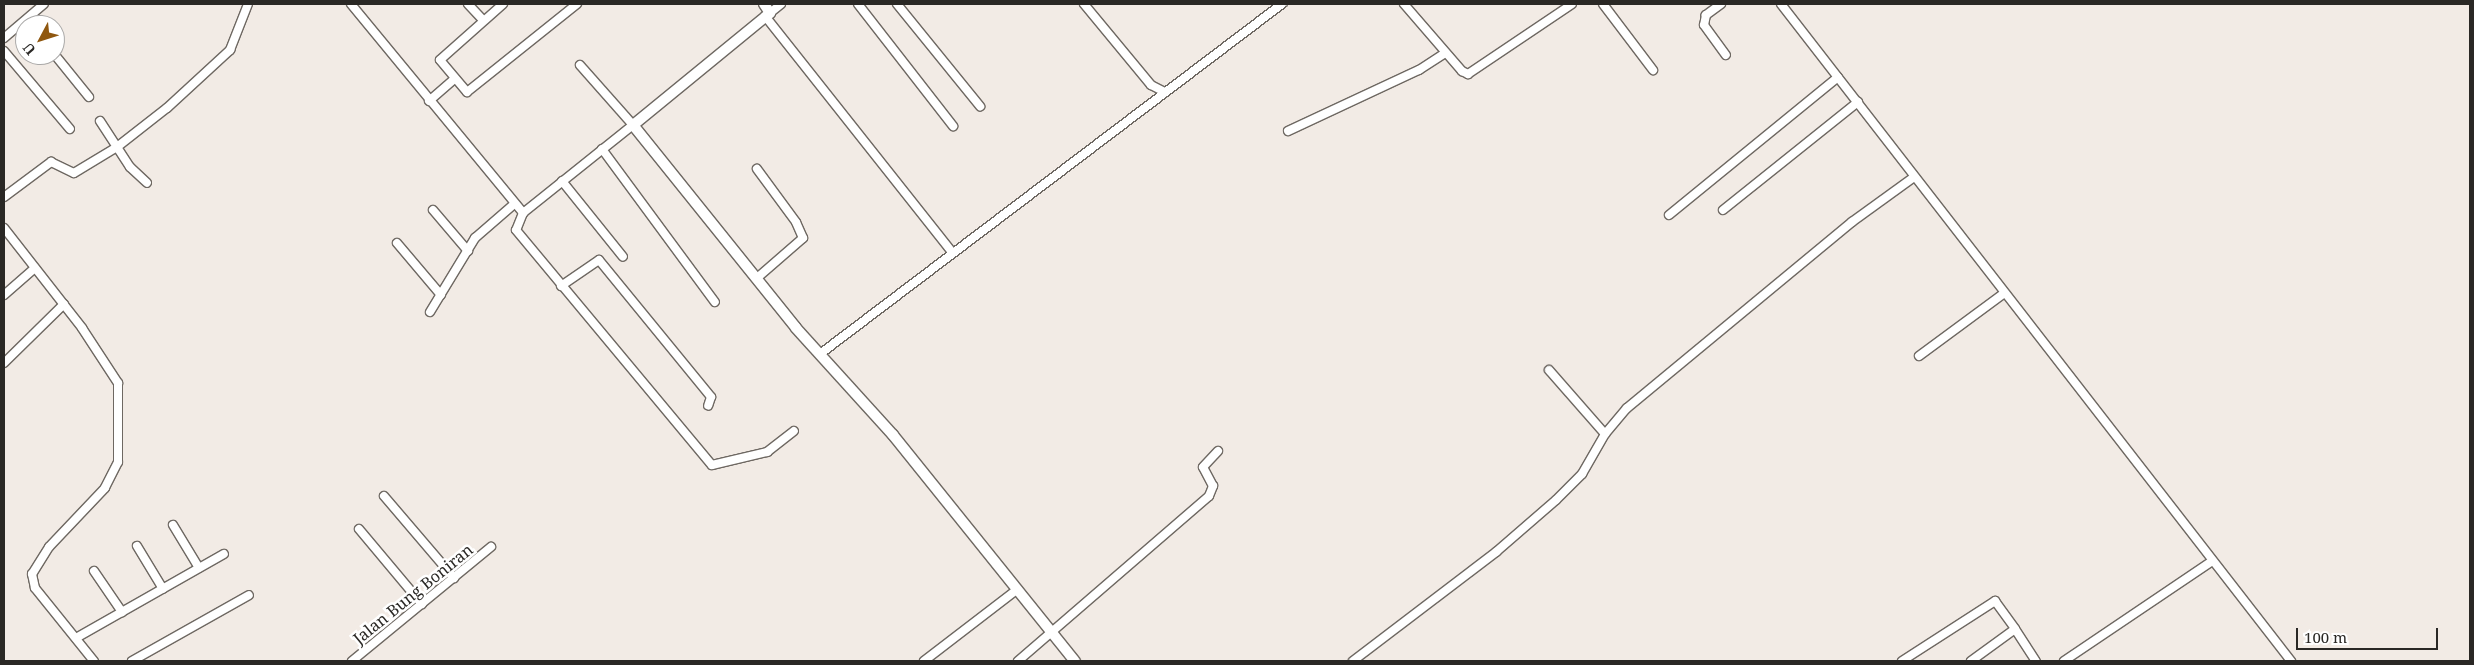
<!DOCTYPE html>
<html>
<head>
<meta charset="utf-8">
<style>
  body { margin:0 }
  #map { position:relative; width:2474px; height:665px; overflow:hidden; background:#f2ebe5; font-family:"Noto Serif",serif }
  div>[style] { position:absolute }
  .roads { filter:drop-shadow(1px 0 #6e6862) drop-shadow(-1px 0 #6e6862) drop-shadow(0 1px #6e6862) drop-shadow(0 -1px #6e6862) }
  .minor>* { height:8px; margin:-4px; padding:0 4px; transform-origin:4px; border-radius:4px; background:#fff }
  .tertiary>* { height:10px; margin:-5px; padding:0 5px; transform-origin:5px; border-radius:5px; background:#fff }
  span { translate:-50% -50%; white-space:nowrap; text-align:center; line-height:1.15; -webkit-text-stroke:5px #fff; paint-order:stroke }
  .street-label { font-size:16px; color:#2a2825 }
  .frame { position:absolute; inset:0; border:5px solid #2a2825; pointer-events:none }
  .north { position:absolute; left:15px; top:15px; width:50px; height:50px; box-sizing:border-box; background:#fff; border:1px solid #aaa9a8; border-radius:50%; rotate:230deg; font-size:14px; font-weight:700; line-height:20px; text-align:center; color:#2a2825 }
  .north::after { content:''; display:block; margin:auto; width:18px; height:22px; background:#8f570f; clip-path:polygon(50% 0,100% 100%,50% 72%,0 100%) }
  .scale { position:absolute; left:2296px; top:628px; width:142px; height:22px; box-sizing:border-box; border:2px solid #2a2825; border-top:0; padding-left:6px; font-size:15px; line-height:18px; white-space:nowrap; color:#2a2825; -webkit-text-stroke:4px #fff; paint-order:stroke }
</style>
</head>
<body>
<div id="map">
  <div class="roads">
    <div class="minor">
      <i style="left:351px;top:4px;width:271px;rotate:50.5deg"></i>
      <i style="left:523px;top:213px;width:141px;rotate:-38.7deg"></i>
      <i style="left:633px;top:125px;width:80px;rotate:-131.5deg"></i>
      <i style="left:468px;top:4px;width:22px;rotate:47deg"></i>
      <i style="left:503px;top:4px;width:84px;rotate:138.4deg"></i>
      <i style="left:440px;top:60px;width:42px;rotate:49.8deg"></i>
      <i style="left:467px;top:92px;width:141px;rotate:-38.7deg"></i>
      <i style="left:858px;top:4px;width:155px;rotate:52.1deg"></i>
      <i style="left:897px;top:4px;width:132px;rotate:50.9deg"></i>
      <i style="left:1084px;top:4px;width:105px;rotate:50.4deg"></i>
      <i style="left:1151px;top:85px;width:16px;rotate:27deg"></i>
      <i style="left:1404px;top:4px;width:89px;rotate:49.1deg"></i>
      <i style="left:1462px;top:71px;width:7px;rotate:27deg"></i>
      <i style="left:1468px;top:74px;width:125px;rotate:-33.9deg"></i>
      <i style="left:1603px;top:4px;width:83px;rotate:52.9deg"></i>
      <i style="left:1721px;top:4px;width:19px;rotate:144deg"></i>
      <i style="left:1706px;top:15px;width:10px;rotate:101deg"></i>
      <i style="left:1704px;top:25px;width:37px;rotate:54deg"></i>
      <i style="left:1781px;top:4px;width:832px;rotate:52.18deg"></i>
      <i style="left:770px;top:13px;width:14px;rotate:-39deg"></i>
      <i style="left:765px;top:16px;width:301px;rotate:51.6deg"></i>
      <i style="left:4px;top:38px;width:52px;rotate:-40.4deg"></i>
      <i style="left:4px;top:51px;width:102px;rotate:49.8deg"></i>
      <i style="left:55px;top:55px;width:54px;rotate:51deg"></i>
      <i style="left:429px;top:101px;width:32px;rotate:-41deg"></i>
      <i style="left:100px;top:121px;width:55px;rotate:56.9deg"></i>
      <i style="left:130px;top:167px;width:23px;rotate:43deg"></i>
      <i style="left:1288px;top:131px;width:145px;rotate:-25deg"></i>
      <i style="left:1419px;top:70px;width:31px;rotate:-33deg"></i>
      <i style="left:602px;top:149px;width:190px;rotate:53.6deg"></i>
      <i style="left:562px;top:181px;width:97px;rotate:51.2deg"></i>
      <i style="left:4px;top:197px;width:59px;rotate:-36.7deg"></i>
      <i style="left:51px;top:162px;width:25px;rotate:26deg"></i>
      <i style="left:74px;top:173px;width:50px;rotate:-31.2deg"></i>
      <i style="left:117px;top:147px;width:63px;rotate:-38deg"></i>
      <i style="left:167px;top:108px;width:86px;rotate:-42.6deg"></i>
      <i style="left:230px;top:50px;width:49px;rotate:-68.6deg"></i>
      <i style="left:433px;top:210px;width:54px;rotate:49.5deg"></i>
      <i style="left:1723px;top:210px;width:173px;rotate:-38.7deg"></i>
      <i style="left:523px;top:213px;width:18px;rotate:112deg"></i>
      <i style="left:516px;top:230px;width:306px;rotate:50.2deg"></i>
      <i style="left:712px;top:465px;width:57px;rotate:-13.3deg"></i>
      <i style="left:767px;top:452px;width:34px;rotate:-38deg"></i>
      <i style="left:1669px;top:215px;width:218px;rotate:-39.2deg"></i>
      <i style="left:4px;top:228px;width:127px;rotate:52deg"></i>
      <i style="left:82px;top:328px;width:66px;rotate:56.8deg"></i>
      <i style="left:118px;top:383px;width:79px;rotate:90deg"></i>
      <i style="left:118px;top:462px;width:29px;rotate:117deg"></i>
      <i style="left:105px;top:488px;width:81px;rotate:133.5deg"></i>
      <i style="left:49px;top:547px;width:32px;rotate:122deg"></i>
      <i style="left:32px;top:574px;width:14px;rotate:78deg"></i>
      <i style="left:35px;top:588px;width:94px;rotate:51.1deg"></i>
      <i style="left:397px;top:243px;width:68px;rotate:49.8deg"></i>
      <i style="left:757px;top:278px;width:61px;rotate:-41deg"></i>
      <i style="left:803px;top:238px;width:17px;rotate:-114deg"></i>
      <i style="left:796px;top:222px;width:66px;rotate:-126.3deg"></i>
      <i style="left:561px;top:286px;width:46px;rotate:-34.4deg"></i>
      <i style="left:599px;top:260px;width:177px;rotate:50.7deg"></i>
      <i style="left:711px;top:397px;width:9px;rotate:108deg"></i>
      <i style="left:4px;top:295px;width:41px;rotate:-41.1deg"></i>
      <i style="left:430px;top:312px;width:87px;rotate:-58.7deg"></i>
      <i style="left:475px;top:238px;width:50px;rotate:-41deg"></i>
      <i style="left:820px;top:354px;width:580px;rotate:-37.15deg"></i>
      <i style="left:1919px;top:356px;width:104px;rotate:-36.4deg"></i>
      <i style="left:4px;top:363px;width:84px;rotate:-44.5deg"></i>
      <i style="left:1549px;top:370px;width:85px;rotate:48.8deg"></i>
      <i style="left:384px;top:496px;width:108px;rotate:49.5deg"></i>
      <i style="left:173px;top:525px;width:50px;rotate:58.8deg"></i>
      <i style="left:359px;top:529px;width:98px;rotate:50deg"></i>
      <i style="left:137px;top:546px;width:50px;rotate:58.8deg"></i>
      <i style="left:94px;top:571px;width:50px;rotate:55.7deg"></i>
      <i style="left:76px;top:638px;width:170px;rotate:-29.6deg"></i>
      <i style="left:132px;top:661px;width:134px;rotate:-29.4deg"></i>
      <i style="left:352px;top:661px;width:180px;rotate:-39.4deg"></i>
      <i style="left:924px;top:661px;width:118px;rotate:-37.5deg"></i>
      <i style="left:1018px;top:661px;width:252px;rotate:-40.8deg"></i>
      <i style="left:1209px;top:496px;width:11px;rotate:-68deg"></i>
      <i style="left:1213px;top:486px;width:21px;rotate:-118deg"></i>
      <i style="left:1203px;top:467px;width:22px;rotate:-47deg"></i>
      <i style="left:1353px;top:661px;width:180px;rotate:-37.3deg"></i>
      <i style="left:1496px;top:552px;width:79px;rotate:-40.9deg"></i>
      <i style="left:1556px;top:500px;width:37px;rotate:-45deg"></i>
      <i style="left:1582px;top:474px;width:46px;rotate:-60.1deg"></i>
      <i style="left:1605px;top:434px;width:34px;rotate:-50deg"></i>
      <i style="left:1627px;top:408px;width:292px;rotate:-39.6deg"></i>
      <i style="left:1852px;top:222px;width:77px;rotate:-36deg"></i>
      <i style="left:1902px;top:661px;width:111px;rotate:-32.8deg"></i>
      <i style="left:1995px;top:601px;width:34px;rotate:54deg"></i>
      <i style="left:1971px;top:661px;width:54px;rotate:-36deg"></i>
      <i style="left:2015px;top:629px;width:38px;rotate:57deg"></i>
      <i style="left:2064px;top:661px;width:179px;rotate:-34deg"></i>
    </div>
    <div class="tertiary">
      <i style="left:764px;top:4px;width:11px;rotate:56deg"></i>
      <i style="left:770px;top:13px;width:177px;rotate:140.7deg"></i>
      <i style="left:633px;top:125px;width:260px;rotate:51.2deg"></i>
      <i style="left:796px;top:328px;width:144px;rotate:47.8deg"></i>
      <i style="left:893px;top:435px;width:290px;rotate:51.2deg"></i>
    </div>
  </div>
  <div class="street-label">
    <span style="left:413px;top:594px;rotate:-39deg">Jalan Bung Boniran</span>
  </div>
  <div class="frame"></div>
  <div class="north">U</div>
  <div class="scale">100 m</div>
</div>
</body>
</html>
